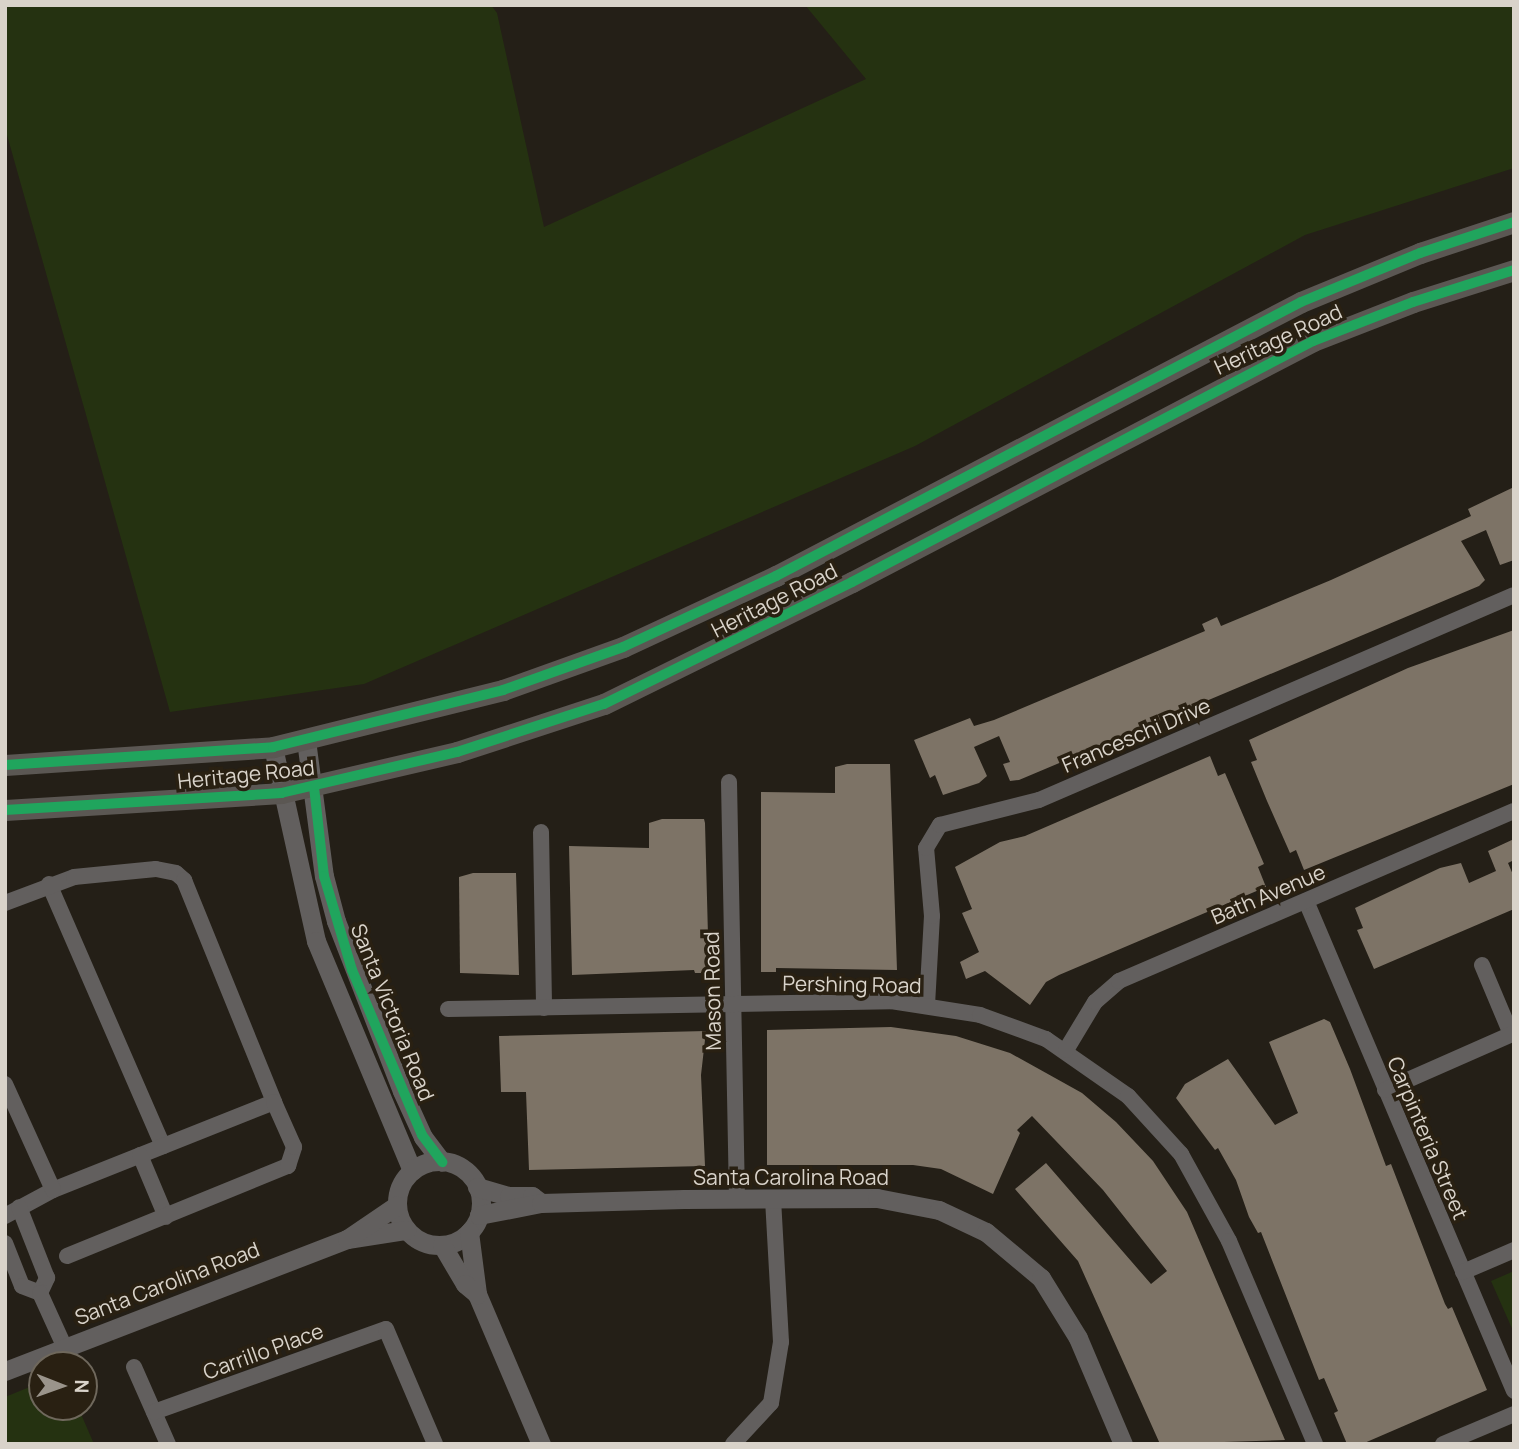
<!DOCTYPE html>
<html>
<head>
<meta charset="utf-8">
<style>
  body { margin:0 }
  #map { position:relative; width:1519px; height:1449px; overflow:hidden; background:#241f17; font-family:Manrope,sans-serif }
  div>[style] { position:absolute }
  .green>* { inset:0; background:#253211 }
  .building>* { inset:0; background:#7d7366 }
  .minor>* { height:16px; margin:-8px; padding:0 8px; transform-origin:8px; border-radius:8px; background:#625f5e }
  .tertiary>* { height:19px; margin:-9.5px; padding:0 9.5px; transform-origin:9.5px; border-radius:9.5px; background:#625f5e }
  .tertiary>.ring { margin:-9.5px; padding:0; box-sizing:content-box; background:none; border:19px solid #625f5e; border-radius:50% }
  .secondary>* { height:21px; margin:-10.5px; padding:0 10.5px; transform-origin:10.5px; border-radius:10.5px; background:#5b5753 }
  .cycleway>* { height:10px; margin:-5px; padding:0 5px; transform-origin:5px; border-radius:5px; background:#20a55d }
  span { translate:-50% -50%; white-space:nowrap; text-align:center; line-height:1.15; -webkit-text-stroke:7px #292012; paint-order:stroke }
  .street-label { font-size:21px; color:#d9d3ca }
  .frame { position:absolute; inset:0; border:7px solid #d9d3ca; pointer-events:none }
  .north { position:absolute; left:28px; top:1351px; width:70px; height:70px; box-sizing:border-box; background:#292012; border:2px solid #6f685c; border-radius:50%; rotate:91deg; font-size:19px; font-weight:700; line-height:28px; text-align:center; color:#d9d3ca }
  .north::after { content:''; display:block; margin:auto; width:24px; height:32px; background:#9a948b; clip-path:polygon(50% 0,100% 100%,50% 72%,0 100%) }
</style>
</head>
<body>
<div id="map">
  <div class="green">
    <i style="clip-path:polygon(5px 5px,491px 5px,497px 13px,544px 227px,866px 79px,805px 5px,1514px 5px,1514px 168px,1305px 235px,915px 446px,364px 684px,170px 712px,5px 128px)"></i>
    <i style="clip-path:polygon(1514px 1271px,1514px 1333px,1491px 1281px)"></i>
    <i style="clip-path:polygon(42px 1382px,42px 1407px,78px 1407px,94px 1444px,5px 1444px,5px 1397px)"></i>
  </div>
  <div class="building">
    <i style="clip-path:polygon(1514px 487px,1514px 560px,1500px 565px,1486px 530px,1461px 541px,1485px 580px,1479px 586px,1019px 780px,1010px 781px,1003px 764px,1010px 762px,999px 736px,974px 747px,987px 776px,979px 783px,943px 795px,935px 775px,930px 778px,914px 740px,970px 718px,974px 726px,994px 720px,1205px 631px,1202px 624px,1217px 617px,1221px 626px,1331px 580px,1471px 516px,1468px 509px)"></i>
    <i style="clip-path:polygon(1514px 630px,1514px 784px,1304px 870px,1296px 850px,1290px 853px,1267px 801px,1251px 762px,1257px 760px,1249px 740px,1408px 668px)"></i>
    <i style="clip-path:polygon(1210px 756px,1218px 776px,1225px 773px,1264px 864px,1258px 867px,1266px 887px,1059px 975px,1046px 982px,1030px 1005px,985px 971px,966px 979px,960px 962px,979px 952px,962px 913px,972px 909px,955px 867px,1000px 842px,1025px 836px)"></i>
    <i style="clip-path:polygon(847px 764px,890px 764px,897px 970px,776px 968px,776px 972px,761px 972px,761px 792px,835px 793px,835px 767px)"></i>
    <i style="clip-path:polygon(662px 819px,704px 819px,705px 823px,709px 973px,695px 973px,694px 970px,572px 975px,569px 846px,649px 848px,649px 823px)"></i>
    <i style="clip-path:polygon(1514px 839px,1514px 860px,1508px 863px,1514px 877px,1514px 909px,1374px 969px,1357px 930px,1363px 928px,1355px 908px,1440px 868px,1461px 863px,1469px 883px,1496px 871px,1488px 851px)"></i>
    <i style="clip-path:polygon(473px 873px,516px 873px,519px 975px,460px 973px,459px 877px)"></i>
    <i style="clip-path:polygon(1324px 1019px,1330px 1022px,1350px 1069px,1386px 1166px,1391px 1164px,1445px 1304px,1448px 1309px,1452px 1307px,1487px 1390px,1362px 1444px,1347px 1444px,1334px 1413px,1338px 1411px,1324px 1378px,1319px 1380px,1261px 1232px,1258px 1233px,1249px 1217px,1236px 1180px,1218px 1148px,1215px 1150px,1176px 1098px,1185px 1084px,1228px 1059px,1275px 1125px,1298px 1113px,1269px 1042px)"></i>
    <i style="clip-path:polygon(891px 1027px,956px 1036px,1010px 1053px,1082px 1093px,1116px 1122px,1153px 1161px,1187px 1212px,1285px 1440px,1160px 1444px,1078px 1261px,1015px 1189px,1046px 1163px,1151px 1284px,1167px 1271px,1103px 1190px,1032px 1116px,1017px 1130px,1020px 1133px,993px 1194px,941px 1169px,913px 1165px,767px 1165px,767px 1030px)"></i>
    <i style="clip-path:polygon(706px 1031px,701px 1075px,705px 1166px,529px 1170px,526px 1092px,501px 1092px,499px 1036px)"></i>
  </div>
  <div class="minor">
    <i style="left:729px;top:782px;width:416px;rotate:88.9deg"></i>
    <i style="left:541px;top:832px;width:176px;rotate:89deg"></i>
    <i style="left:49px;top:884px;width:286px;rotate:66.5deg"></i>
    <i style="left:1306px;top:901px;width:532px;rotate:67deg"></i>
    <i style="left:5px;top:903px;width:74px;rotate:-20.6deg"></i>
    <i style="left:74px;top:877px;width:82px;rotate:-5.6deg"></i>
    <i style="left:156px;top:869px;width:20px;rotate:11deg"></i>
    <i style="left:176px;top:873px;width:11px;rotate:41deg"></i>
    <i style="left:184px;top:880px;width:240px;rotate:67.9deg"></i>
    <i style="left:274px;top:1102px;width:238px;rotate:158.3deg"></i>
    <i style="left:53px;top:1190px;width:55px;rotate:151.6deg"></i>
    <i style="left:1482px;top:965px;width:75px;rotate:67.2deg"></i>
    <i style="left:927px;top:1005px;width:89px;rotate:-86.8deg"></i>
    <i style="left:932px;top:916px;width:68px;rotate:-95deg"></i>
    <i style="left:926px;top:848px;width:27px;rotate:-59deg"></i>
    <i style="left:940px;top:825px;width:102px;rotate:-14.2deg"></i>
    <i style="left:1039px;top:800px;width:517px;rotate:-23.34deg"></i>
    <i style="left:448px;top:1009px;width:443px;rotate:-1deg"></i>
    <i style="left:891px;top:1001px;width:90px;rotate:8.9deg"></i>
    <i style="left:980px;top:1015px;width:70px;rotate:20deg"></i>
    <i style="left:1046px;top:1039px;width:100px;rotate:34.8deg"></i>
    <i style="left:1128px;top:1096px;width:79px;rotate:47.6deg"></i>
    <i style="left:1181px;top:1154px;width:99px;rotate:61.1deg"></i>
    <i style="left:1229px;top:1241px;width:220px;rotate:67deg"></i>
    <i style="left:1066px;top:1050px;width:56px;rotate:-58.9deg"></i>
    <i style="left:1095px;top:1002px;width:32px;rotate:-41deg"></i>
    <i style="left:1119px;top:981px;width:430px;rotate:-23.3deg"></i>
    <i style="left:5px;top:1084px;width:116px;rotate:65.6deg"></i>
    <i style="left:1385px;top:1090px;width:141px;rotate:-23.8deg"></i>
    <i style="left:140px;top:1155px;width:67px;rotate:67.2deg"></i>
    <i style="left:5px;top:1243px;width:46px;rotate:68.4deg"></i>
    <i style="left:22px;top:1286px;width:19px;rotate:21deg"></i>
    <i style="left:40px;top:1293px;width:17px;rotate:-65deg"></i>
    <i style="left:47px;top:1278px;width:76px;rotate:-111.5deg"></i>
    <i style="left:67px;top:1256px;width:239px;rotate:-22.2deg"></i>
    <i style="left:288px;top:1166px;width:20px;rotate:-72deg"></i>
    <i style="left:294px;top:1147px;width:49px;rotate:-114deg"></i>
    <i style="left:1463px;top:1272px;width:56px;rotate:-23.3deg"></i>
    <i style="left:40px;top:1293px;width:58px;rotate:65.6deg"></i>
    <i style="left:134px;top:1367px;width:84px;rotate:66.2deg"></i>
    <i style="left:154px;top:1412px;width:246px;rotate:-19.7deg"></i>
    <i style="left:386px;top:1329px;width:125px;rotate:66.9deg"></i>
    <i style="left:733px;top:1444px;width:56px;rotate:-47.2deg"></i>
    <i style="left:771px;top:1403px;width:62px;rotate:-80.7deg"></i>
    <i style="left:781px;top:1342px;width:144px;rotate:-93.2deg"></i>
    <i style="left:1443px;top:1444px;width:77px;rotate:-22.9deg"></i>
  </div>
  <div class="tertiary">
    <i style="left:306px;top:740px;width:137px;rotate:82.5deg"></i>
    <i style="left:324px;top:876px;width:47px;rotate:75.1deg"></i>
    <i style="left:336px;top:921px;width:182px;rotate:68.8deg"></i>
    <i style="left:402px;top:1091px;width:51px;rotate:65.5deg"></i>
    <i style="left:423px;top:1137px;width:31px;rotate:53deg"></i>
    <i style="left:273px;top:747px;width:199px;rotate:77.5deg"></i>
    <i style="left:316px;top:941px;width:249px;rotate:67.3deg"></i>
    <i class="ring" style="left:397px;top:1161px;width:65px;height:65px"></i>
    <i style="left:477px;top:1187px;width:33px;rotate:16deg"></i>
    <i style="left:509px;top:1196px;width:23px"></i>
    <i style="left:532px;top:1196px;width:10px;rotate:37deg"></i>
    <i style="left:479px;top:1215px;width:63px;rotate:-11deg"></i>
    <i style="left:541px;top:1203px;width:143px;rotate:-1.6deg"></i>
    <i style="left:684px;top:1199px;width:193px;rotate:-0.3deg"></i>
    <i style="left:877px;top:1198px;width:63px;rotate:11deg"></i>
    <i style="left:939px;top:1210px;width:52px;rotate:25.1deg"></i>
    <i style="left:986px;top:1232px;width:72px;rotate:39.9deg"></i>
    <i style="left:1041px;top:1278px;width:70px;rotate:58.3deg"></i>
    <i style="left:1078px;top:1338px;width:115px;rotate:67deg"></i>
    <i style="left:469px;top:1232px;width:63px;rotate:82.6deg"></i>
    <i style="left:477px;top:1294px;width:163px;rotate:66.9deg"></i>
    <i style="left:347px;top:1239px;width:60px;rotate:-8.7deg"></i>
    <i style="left:442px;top:1245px;width:45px;rotate:59.5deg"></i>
    <i style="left:465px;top:1284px;width:16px;rotate:40deg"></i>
    <i style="left:5px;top:1371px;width:367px;rotate:-21.1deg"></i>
    <i style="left:347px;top:1239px;width:60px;rotate:-34.2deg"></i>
  </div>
  <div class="secondary">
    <i style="left:5px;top:765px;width:269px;rotate:-3.8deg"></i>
    <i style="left:273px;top:747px;width:237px;rotate:-13.9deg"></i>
    <i style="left:503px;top:690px;width:127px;rotate:-19.7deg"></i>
    <i style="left:623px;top:647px;width:169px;rotate:-24.9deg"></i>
    <i style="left:776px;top:576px;width:592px;rotate:-27.56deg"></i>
    <i style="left:1301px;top:302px;width:129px;rotate:-22.4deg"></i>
    <i style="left:1420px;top:253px;width:99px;rotate:-18.3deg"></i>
    <i style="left:5px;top:810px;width:277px;rotate:-3.5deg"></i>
    <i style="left:281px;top:793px;width:181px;rotate:-13.1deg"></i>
    <i style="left:457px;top:752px;width:155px;rotate:-18.1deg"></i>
    <i style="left:604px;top:704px;width:276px;rotate:-26.2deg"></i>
    <i style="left:852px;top:582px;width:520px;rotate:-27.6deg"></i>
    <i style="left:1313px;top:341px;width:107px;rotate:-21.3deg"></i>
    <i style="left:1413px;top:302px;width:106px;rotate:-17.6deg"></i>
  </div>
  <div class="cycleway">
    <i style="left:5px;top:765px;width:269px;rotate:-3.8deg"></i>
    <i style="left:273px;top:747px;width:237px;rotate:-13.9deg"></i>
    <i style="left:503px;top:690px;width:127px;rotate:-19.7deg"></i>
    <i style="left:623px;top:647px;width:169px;rotate:-24.9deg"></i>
    <i style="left:776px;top:576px;width:592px;rotate:-27.56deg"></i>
    <i style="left:1301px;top:302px;width:129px;rotate:-22.4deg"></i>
    <i style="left:1420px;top:253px;width:99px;rotate:-18.3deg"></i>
    <i style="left:314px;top:787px;width:90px;rotate:83.6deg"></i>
    <i style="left:324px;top:876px;width:98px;rotate:73.4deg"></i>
    <i style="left:352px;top:970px;width:179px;rotate:67deg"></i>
    <i style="left:422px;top:1135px;width:34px;rotate:53deg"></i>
    <i style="left:5px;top:810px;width:277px;rotate:-3.5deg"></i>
    <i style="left:281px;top:793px;width:181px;rotate:-13.1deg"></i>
    <i style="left:457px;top:752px;width:155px;rotate:-18.1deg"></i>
    <i style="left:604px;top:704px;width:276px;rotate:-26.2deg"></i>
    <i style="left:852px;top:582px;width:520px;rotate:-27.6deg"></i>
    <i style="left:1313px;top:341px;width:107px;rotate:-21.3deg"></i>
    <i style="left:1413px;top:302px;width:106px;rotate:-17.6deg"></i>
  </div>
  <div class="street-label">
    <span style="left:1278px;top:339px;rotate:-25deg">Heritage Road</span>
    <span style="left:774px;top:600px;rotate:-27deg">Heritage Road</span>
    <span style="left:1136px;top:735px;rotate:-23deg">Franceschi Drive</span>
    <span style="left:246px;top:774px;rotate:-6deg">Heritage Road</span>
    <span style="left:1268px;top:894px;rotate:-23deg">Bath Avenue</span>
    <span style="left:852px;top:984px;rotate:1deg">Pershing Road</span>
    <span style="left:712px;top:991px;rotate:-91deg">Mason Road</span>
    <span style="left:393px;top:1012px;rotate:68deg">Santa Victoria Road</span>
    <span style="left:1428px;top:1138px;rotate:67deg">Carpinteria Street</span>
    <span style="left:791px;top:1177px">Santa Carolina Road</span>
    <span style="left:167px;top:1283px;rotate:-21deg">Santa Carolina Road</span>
    <span style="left:263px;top:1351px;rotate:-20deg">Carrillo Place</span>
  </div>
  <div class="frame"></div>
  <div class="north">N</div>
</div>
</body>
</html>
